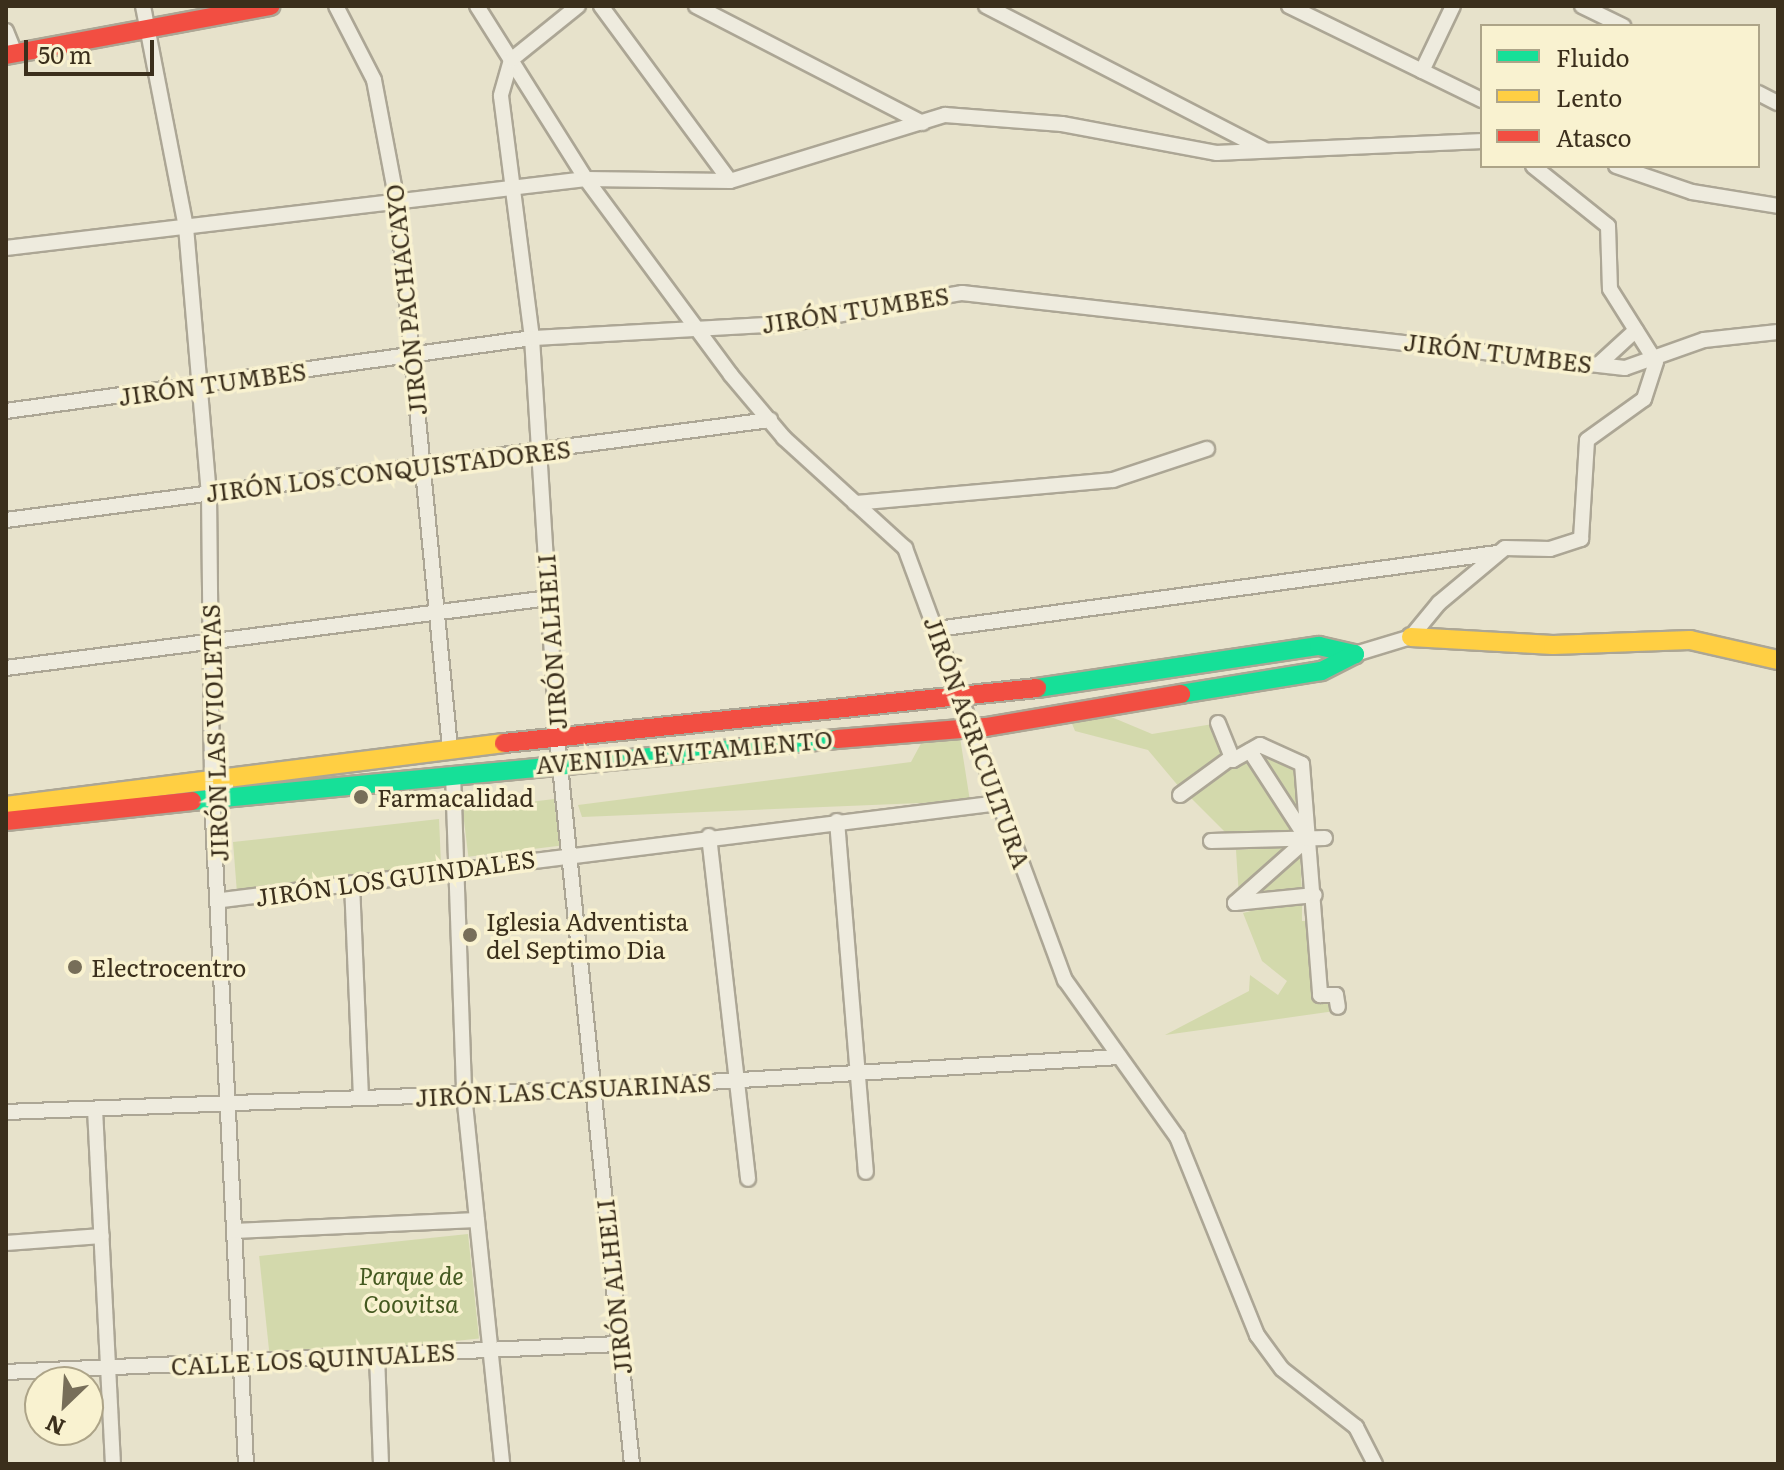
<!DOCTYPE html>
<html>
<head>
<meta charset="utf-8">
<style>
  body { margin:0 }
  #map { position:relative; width:1784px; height:1470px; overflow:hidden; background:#e7e2cb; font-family:Literata,serif }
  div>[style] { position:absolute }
  .green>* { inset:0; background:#d3d9ac; transform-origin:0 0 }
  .roads { filter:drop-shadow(2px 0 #aca695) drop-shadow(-2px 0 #aca695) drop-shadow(0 2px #aca695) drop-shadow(0 -2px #aca695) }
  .street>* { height:14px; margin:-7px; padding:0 7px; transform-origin:7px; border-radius:7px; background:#eeebde }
  .fast>* { height:18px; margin:-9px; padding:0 9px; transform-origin:9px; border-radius:9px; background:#16e098 }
  .slow>* { height:18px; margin:-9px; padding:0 9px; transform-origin:9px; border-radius:9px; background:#ffcf43 }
  .jam>* { height:18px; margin:-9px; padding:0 9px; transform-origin:9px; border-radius:9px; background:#f24e42 }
  .dots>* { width:22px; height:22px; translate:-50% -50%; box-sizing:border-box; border:4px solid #f9f2d0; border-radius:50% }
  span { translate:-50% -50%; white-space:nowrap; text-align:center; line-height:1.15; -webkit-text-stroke:7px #f9f2d0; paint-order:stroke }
  .street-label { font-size:24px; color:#3b2f1c }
  .poi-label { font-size:24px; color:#3b2f1c }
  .left { translate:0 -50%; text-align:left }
  .park-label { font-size:24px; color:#445920; font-style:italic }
  .frame { position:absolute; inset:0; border:8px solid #3b2f1c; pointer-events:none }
  .legend { position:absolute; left:1480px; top:24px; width:280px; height:144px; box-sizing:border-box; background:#f9f2d0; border:2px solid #ada488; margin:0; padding:10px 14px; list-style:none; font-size:24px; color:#3b2f1c }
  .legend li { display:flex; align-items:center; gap:16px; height:40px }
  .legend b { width:40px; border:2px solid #ada488 }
  .north { position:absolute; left:24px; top:1366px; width:80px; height:80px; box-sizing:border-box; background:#f9f2d0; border:2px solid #ada488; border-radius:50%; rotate:205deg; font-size:22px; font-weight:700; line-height:32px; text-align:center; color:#3b2f1c }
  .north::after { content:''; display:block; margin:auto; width:28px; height:36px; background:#776e59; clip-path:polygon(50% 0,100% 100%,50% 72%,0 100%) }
  .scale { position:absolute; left:24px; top:40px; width:130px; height:36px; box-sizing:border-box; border:4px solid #3b2f1c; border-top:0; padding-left:10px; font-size:24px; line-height:28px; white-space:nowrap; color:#3b2f1c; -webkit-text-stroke:6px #f9f2d0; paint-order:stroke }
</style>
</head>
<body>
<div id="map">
  <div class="green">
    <i style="clip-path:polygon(1109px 716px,1152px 734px,1213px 724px,1224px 758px,1180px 788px,1148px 750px,1075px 731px,1071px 721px)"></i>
    <i style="clip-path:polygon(959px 731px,970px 801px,582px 817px,578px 805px,911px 762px,925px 736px)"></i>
    <i style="clip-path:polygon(1267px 752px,1295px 769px,1300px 825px,1256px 758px)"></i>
    <i style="clip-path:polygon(1249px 758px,1292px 827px,1290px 832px,1227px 834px,1185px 792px)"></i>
    <i style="left:554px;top:799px;width:47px;height:92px;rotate:83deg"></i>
    <i style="clip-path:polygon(439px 819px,441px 864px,237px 893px,233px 842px)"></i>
    <i style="clip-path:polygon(1294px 846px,1239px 897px,1236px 850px)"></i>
    <i style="clip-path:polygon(1300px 854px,1302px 894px,1243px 900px)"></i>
    <i style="clip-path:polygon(1302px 898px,1302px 921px,1316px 921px,1318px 997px,1335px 997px,1335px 1011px,1165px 1035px,1249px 991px,1250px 975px,1278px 995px,1287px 981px,1262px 961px,1243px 913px)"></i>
    <i style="left:468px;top:1234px;width:105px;height:210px;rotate:84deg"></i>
  </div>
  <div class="roads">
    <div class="street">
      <i style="left:143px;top:6px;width:225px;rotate:79deg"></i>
      <i style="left:186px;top:227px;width:267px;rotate:85.1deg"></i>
      <i style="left:209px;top:493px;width:305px;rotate:89.4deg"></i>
      <i style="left:212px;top:798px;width:667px;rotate:87.08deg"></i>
      <i style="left:336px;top:6px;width:83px;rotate:62.8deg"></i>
      <i style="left:374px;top:80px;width:124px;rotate:79.3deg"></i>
      <i style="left:397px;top:202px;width:549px;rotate:84.46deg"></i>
      <i style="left:477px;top:6px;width:204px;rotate:57.8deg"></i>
      <i style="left:586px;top:179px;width:244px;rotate:53.5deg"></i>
      <i style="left:731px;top:375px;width:82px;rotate:49.9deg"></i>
      <i style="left:784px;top:438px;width:164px;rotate:42.3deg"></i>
      <i style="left:905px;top:548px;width:461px;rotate:69.7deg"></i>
      <i style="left:1065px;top:980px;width:193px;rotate:54.5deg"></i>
      <i style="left:1177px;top:1137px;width:214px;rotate:68deg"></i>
      <i style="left:1257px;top:1335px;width:42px;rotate:53.7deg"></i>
      <i style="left:1282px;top:1369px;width:94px;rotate:38.1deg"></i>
      <i style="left:1356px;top:1427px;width:42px;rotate:62.8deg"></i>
      <i style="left:601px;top:6px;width:217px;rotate:53.6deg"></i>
      <i style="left:696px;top:6px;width:255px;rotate:27.3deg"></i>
      <i style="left:986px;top:6px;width:312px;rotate:27.3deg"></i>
      <i style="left:1289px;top:6px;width:215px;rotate:26deg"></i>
      <i style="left:1582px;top:6px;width:46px;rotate:26deg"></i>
      <i style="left:6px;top:31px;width:24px;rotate:68deg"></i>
      <i style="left:511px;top:60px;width:37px;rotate:106deg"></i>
      <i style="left:501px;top:96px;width:244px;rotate:82.7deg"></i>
      <i style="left:532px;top:338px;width:400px;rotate:86.4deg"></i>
      <i style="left:557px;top:737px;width:731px;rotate:84.11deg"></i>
      <i style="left:511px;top:60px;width:86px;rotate:-38.9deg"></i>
      <i style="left:1422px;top:71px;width:72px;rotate:-64.5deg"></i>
      <i style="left:1758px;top:93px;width:22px;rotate:27deg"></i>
      <i style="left:1533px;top:166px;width:96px;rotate:38.7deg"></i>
      <i style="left:1608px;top:226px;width:63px;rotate:88.2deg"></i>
      <i style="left:1610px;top:289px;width:86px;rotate:57.8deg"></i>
      <i style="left:1616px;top:166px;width:80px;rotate:18.9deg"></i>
      <i style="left:1692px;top:192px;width:87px;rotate:9.2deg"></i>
      <i style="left:6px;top:248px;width:584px;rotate:-6.78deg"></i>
      <i style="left:586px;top:179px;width:144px;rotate:0.8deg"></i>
      <i style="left:730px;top:181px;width:225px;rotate:-17.1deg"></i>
      <i style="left:945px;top:115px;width:117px;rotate:4.4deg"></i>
      <i style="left:1062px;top:124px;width:158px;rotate:10.6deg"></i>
      <i style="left:1217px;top:153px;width:265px;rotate:-2.6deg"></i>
      <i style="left:1599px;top:364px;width:50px;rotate:-42.6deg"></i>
      <i style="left:6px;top:411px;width:531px;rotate:-7.9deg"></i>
      <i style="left:532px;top:338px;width:254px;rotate:-3.2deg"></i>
      <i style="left:786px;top:324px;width:179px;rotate:-10deg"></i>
      <i style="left:962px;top:293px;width:667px;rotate:6.45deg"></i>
      <i style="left:1625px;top:368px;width:84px;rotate:-19.5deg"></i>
      <i style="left:1704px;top:340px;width:74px;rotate:-6.2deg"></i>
      <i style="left:855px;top:503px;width:259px;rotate:-5.1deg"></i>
      <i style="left:1113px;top:480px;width:99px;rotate:-18.3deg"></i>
      <i style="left:6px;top:520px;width:771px;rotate:-7.46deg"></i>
      <i style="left:937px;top:629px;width:565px;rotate:-7.73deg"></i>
      <i style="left:1355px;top:654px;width:59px;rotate:-16.9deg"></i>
      <i style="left:1411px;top:637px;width:44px;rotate:-50.5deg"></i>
      <i style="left:1439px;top:603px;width:86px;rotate:-39.8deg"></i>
      <i style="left:1505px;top:548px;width:45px;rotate:1.3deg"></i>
      <i style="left:1550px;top:549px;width:33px;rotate:-18deg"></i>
      <i style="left:1581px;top:539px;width:99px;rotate:-86.5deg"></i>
      <i style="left:1587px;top:440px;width:70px;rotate:-35.7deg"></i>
      <i style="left:1644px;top:399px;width:39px;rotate:-72deg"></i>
      <i style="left:6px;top:668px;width:547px;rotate:-7.35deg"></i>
      <i style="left:1218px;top:723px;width:40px;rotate:68deg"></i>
      <i style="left:1233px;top:760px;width:31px;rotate:-29deg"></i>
      <i style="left:1260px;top:745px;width:46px;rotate:24.3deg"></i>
      <i style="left:1302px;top:764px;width:232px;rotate:85.5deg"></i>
      <i style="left:1320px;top:995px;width:16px"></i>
      <i style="left:1336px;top:995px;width:12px;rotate:81deg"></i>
      <i style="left:453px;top:774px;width:320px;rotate:88deg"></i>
      <i style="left:464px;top:1094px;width:372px;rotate:84.1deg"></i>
      <i style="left:1180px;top:795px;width:64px;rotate:-36.2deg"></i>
      <i style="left:837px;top:821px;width:352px;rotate:85.3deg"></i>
      <i style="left:709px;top:836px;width:345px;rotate:83.5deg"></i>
      <i style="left:1211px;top:841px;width:114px;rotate:-1.5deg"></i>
      <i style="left:352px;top:883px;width:215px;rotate:87.6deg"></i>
      <i style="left:222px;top:900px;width:783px;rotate:-7.12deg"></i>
      <i style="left:1235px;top:903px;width:96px;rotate:-41.6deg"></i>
      <i style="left:1307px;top:839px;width:105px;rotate:-122.9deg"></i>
      <i style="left:1235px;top:903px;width:80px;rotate:-5.7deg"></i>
      <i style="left:95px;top:1109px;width:355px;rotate:87.1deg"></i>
      <i style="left:6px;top:1112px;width:587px;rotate:-2.24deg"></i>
      <i style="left:593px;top:1089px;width:527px;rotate:-3.48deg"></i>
      <i style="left:234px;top:1231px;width:243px;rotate:-2.6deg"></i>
      <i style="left:6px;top:1243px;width:96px;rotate:-4.2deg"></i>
      <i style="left:377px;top:1355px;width:109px;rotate:87.9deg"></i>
      <i style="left:6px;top:1372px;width:614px;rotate:-2.62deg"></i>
    </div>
    <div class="fast">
      <i style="left:1037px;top:688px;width:285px;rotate:-8.5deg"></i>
      <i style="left:1319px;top:646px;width:37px;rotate:13deg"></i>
      <i style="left:1355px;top:654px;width:38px;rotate:153deg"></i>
      <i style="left:1321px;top:671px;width:142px;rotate:170.7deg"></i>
      <i style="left:192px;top:801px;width:648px;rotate:-5.49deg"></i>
    </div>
    <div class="slow">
      <i style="left:1411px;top:637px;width:142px;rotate:3.2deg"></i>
      <i style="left:1553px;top:645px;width:137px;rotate:-2.1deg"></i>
      <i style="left:1690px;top:640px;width:90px;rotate:12.8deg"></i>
      <i style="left:6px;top:806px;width:502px;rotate:-7.21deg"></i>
    </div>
    <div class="jam">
      <i style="left:6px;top:55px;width:269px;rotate:-10.5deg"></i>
      <i style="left:837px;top:739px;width:149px;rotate:-4.6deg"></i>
      <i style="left:986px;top:727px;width:198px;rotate:-9.6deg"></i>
      <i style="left:504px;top:743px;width:536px;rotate:-5.89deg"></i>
      <i style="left:6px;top:821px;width:187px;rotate:-6.1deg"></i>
    </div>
  </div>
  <div class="dots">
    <i style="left:361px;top:797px;background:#776e59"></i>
    <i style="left:470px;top:935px;background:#776e59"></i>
    <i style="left:75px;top:967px;background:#776e59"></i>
  </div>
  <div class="street-label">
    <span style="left:405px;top:300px;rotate:-96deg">JIRÓN PACHACAYO</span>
    <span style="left:855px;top:309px;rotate:-9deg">JIRÓN TUMBES</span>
    <span style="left:1498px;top:352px;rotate:7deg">JIRÓN TUMBES</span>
    <span style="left:212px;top:383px;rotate:-8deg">JIRÓN TUMBES</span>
    <span style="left:388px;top:470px;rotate:-7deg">JIRÓN LOS CONQUISTADORES</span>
    <span style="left:551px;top:642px;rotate:-94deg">JIRÓN ALHELI</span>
    <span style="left:214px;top:733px;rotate:-92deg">JIRÓN LAS VIOLETAS</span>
    <span style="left:978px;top:742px;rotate:70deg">JIRÓN AGRICULTURA</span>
    <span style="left:684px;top:751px;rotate:-5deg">AVENIDA EVITAMIENTO</span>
    <span style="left:395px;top:877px;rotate:-8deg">JIRÓN LOS GUINDALES</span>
    <span style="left:563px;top:1089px;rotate:-3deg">JIRÓN LAS CASUARINAS</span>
    <span style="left:613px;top:1287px;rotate:-96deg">JIRÓN ALHELI</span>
    <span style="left:313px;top:1358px;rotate:-3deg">CALLE LOS QUINUALES</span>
  </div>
  <div class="poi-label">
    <span class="left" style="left:377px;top:797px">Farmacalidad</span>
    <span class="left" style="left:486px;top:935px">Iglesia Adventista<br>del Septimo Dia</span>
    <span class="left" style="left:91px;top:967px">Electrocentro</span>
  </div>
  <div class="park-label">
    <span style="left:411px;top:1289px">Parque de<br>Coovitsa</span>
  </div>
  <div class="frame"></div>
  <ul class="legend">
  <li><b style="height:10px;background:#16e098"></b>Fluido</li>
  <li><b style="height:10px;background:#ffcf43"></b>Lento</li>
  <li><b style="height:10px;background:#f24e42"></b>Atasco</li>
  </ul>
  <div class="north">N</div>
  <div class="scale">50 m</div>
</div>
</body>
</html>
